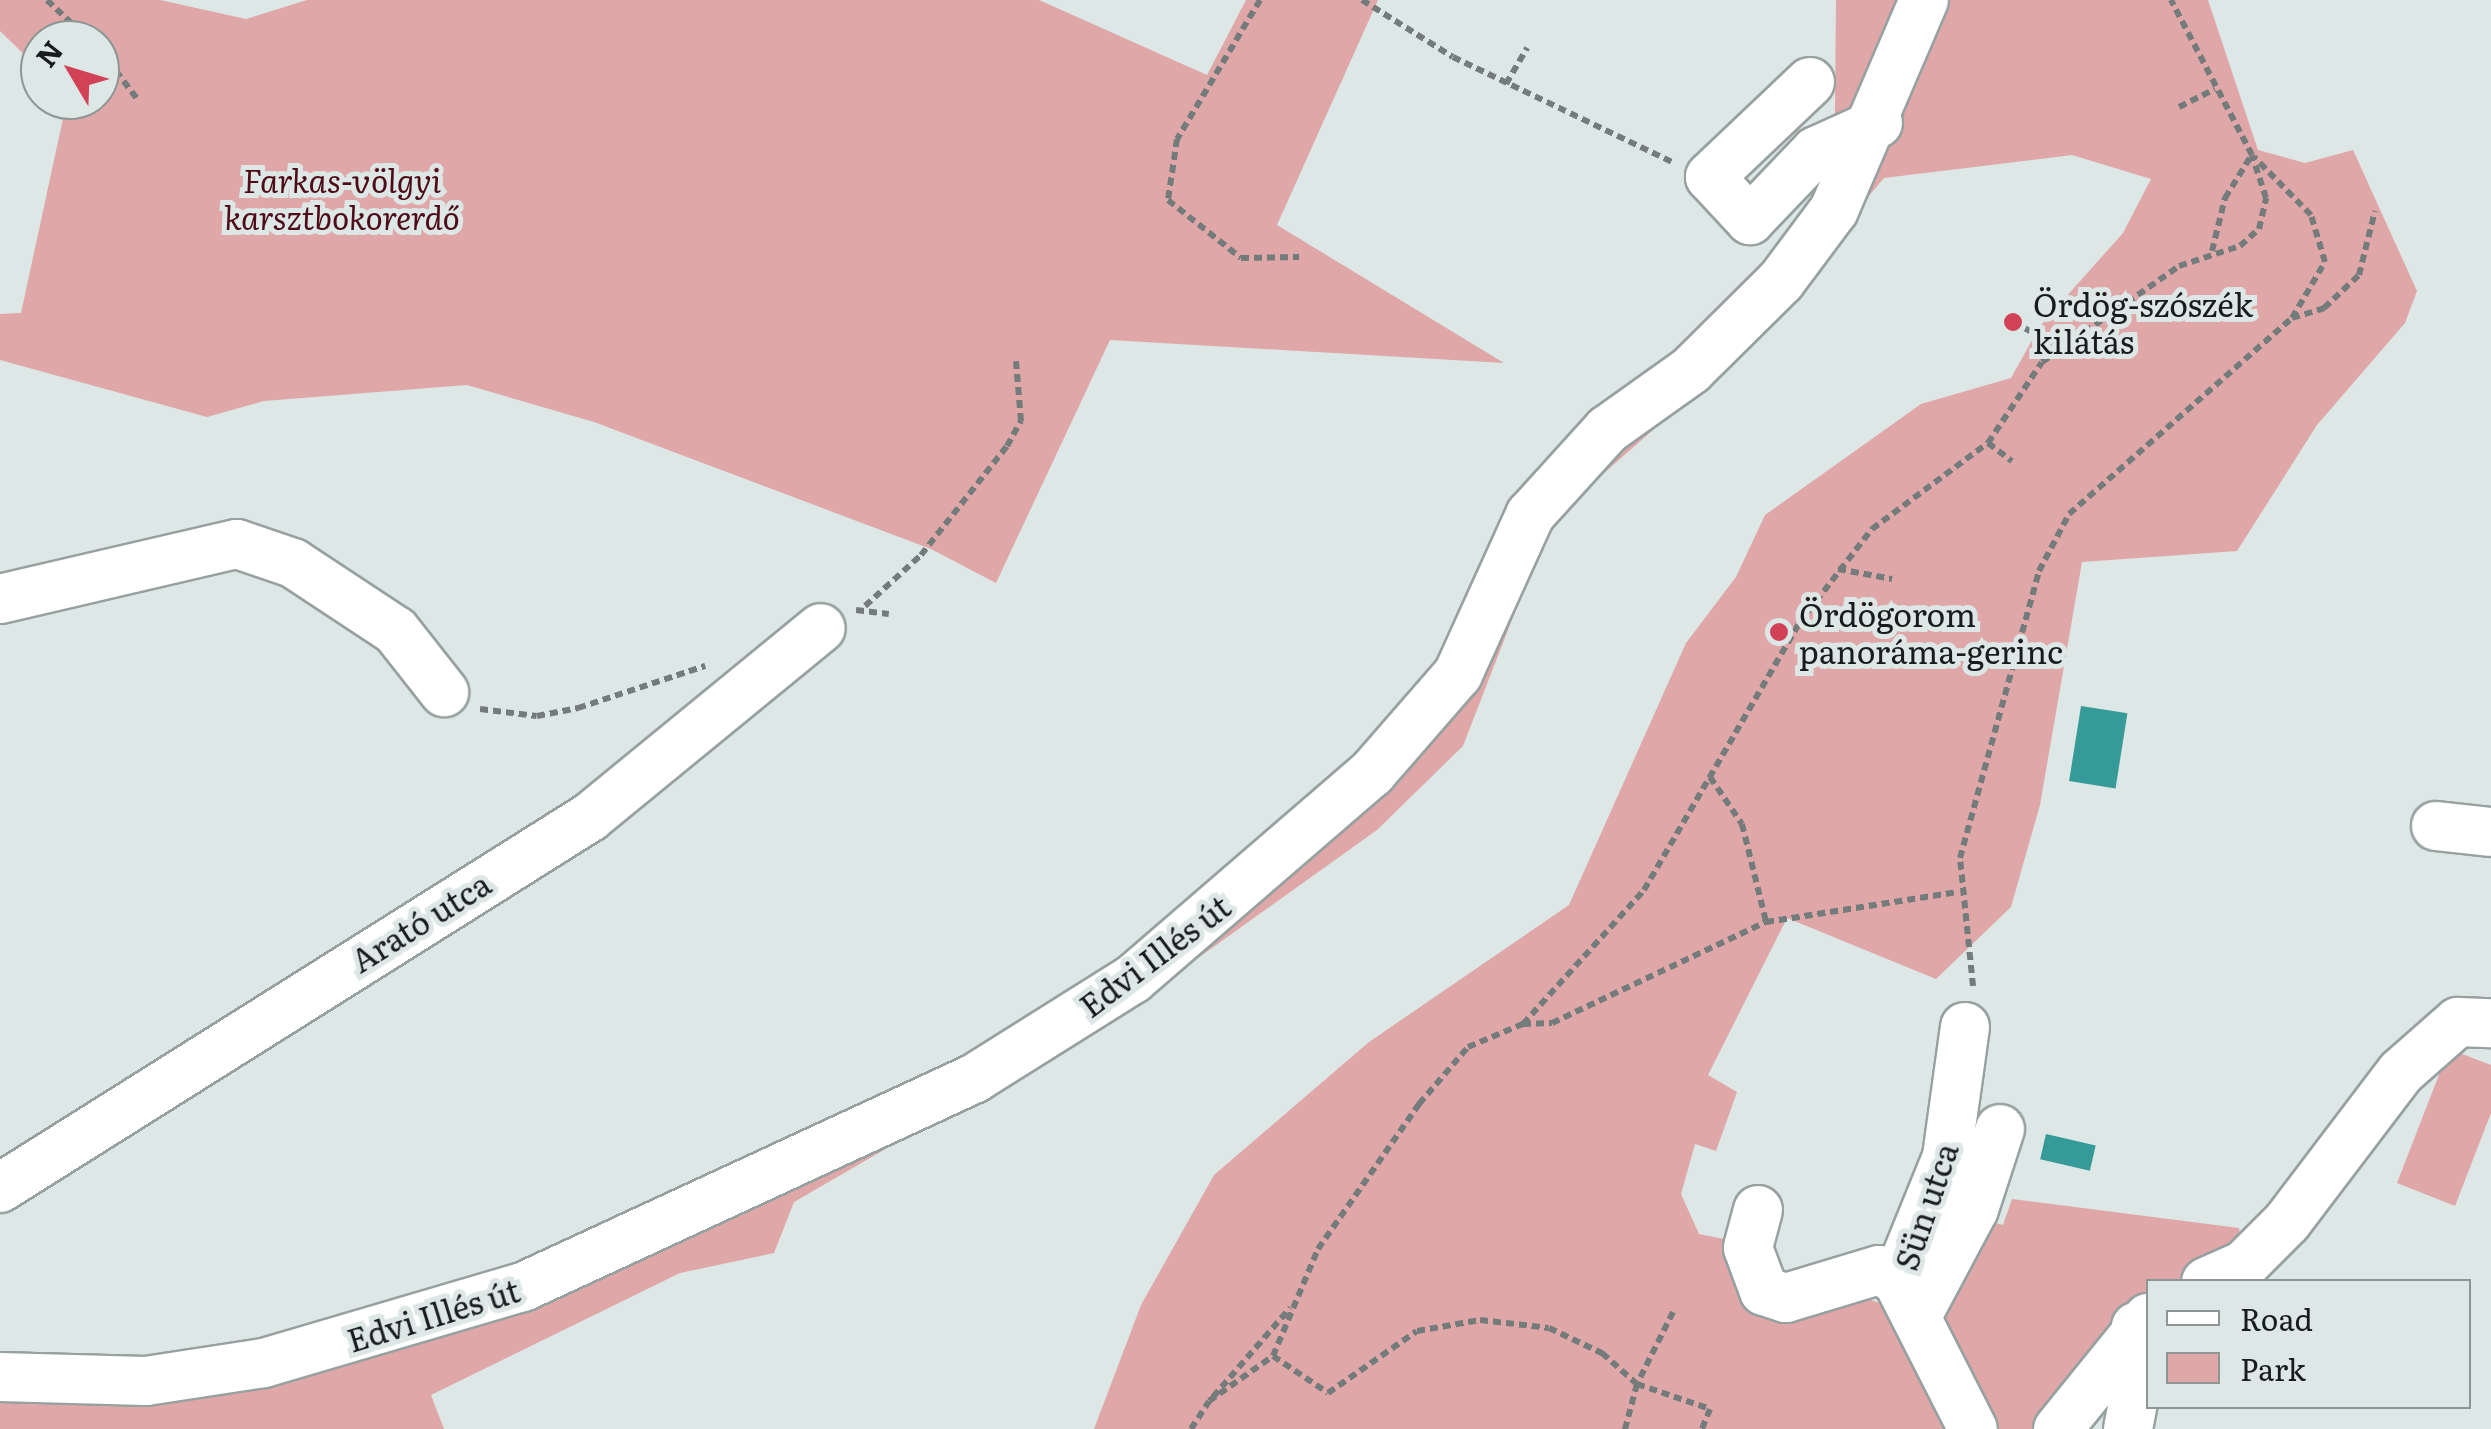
<!DOCTYPE html>
<html>
<head>
<meta charset="utf-8">
<style>
  body { margin:0 }
  #map { position:relative; width:2491px; height:1429px; overflow:hidden; background:#dce7e6; font-family:Literata,serif }
  div>[style] { position:absolute }
  .green>* { inset:0; background:#e0a7a9 }
  .water>* { inset:0; background:#369a98; transform-origin:0 0 }
  .path>* { height:6px; margin-top:-3px; transform-origin:0; background:repeating-linear-gradient(90deg,#747b7b 0 8px,transparent 0 13px) }
  .roads { filter:drop-shadow(2px 0 #97a1a0) drop-shadow(-2px 0 #97a1a0) drop-shadow(0 2px #97a1a0) drop-shadow(0 -2px #97a1a0) }
  .minor>* { height:48px; margin:-24px; padding:0 24px; transform-origin:24px; border-radius:24px; background:#fff }
  .dots>* { width:28px; height:28px; translate:-50% -50%; box-sizing:border-box; border:5px solid #dce7e6; border-radius:50% }
  span { translate:-50% -50%; white-space:nowrap; text-align:center; line-height:1.15; -webkit-text-stroke:10px #dce7e6; paint-order:stroke }
  .park-label { font-size:32px; color:#4f0c18; font-style:italic }
  .poi-label { font-size:32px; color:#181c1c }
  .left { translate:0 -50%; text-align:left }
  .street-label { font-size:32px; color:#181c1c }
  .legend { position:absolute; left:2146px; top:1279px; width:325px; height:130px; box-sizing:border-box; background:#dce7e6; border:2px solid #8e9695; margin:0; padding:12px 18px; list-style:none; font-size:30px; color:#181c1c }
  .legend li { display:flex; align-items:center; gap:20px; height:50px }
  .legend b { width:50px; border:2px solid #8e9695 }
  .north { position:absolute; left:20px; top:20px; width:100px; height:100px; box-sizing:border-box; background:#dce7e6; border:2px solid #8e9695; border-radius:50%; rotate:308deg; font-size:28px; font-weight:700; line-height:40px; text-align:center; color:#181c1c }
  .north::after { content:''; display:block; margin:auto; width:35px; height:45px; background:#d24256; clip-path:polygon(50% 0,100% 100%,50% 72%,0 100%) }
</style>
</head>
<body>
<div id="map">
  <div class="green">
    <i style="clip-path:polygon(0 0,160px 0,246px 19px,307px 0,1039px 0,1207px 75px,1246px 0,1378px 0,1277px 225px,1504px 363px,1110px 340px,996px 583px,931px 549px,594px 422px,467px 385px,264px 401px,207px 417px,0 360px,0 314px,21px 313px,67px 100px,100px 100px,100px 40px,40px 40px,40px 70px,0 31px)"></i>
    <i style="clip-path:polygon(1836px 0,2208px 0,2258px 150px,2305px 163px,2353px 150px,2417px 291px,2405px 323px,2317px 425px,2237px 551px,2082px 562px,2040px 805px,2011px 907px,1936px 979px,1787px 918px,1708px 1075px,1737px 1092px,1716px 1151px,1695px 1144px,1681px 1194px,1699px 1234px,1734px 1241px,1742px 1304px,1796px 1321px,1848px 1292px,1917px 1316px,1981px 1219px,2003px 1225px,2012px 1199px,2239px 1228px,2244px 1265px,2206px 1281px,2148px 1282px,2148px 1318px,2058px 1429px,1094px 1429px,1141px 1305px,1214px 1175px,1369px 1042px,1569px 905px,1686px 643px,1736px 577px,1765px 515px,1921px 404px,2011px 378px,2040px 326px,2123px 233px,2151px 179px,2072px 155px,1884px 178px,1719px 372px,1571px 502px,1544px 537px,1463px 746px,1377px 830px,1124px 1011px,794px 1202px,774px 1253px,680px 1273px,431px 1395px,444px 1429px,0 1429px,0 1377px,416px 1323px,1133px 979px,1458px 674px,1530px 515px,1834px 210px)"></i>
    <i style="clip-path:polygon(2449px 1049px,2491px 1065px,2491px 1113px,2455px 1206px,2397px 1183px)"></i>
  </div>
  <div class="water">
    <i style="left:2081px;top:706px;width:47px;height:76px;rotate:9deg"></i>
    <i style="left:2046px;top:1134px;width:51px;height:26px;rotate:13deg"></i>
  </div>
  <div class="path">
    <i style="left:47px;top:0;width:58px;rotate:43.6deg"></i>
    <i style="left:1260px;top:0;width:162px;rotate:120.8deg"></i>
    <i style="left:1177px;top:139px;width:62px;rotate:98.4deg"></i>
    <i style="left:1168px;top:200px;width:93px;rotate:38.5deg"></i>
    <i style="left:1241px;top:258px;width:58px;rotate:-1deg"></i>
    <i style="left:1362px;top:0;width:107px;rotate:32.1deg"></i>
    <i style="left:1453px;top:57px;width:245px;rotate:25.6deg"></i>
    <i style="left:100px;top:50px;width:63px;rotate:52.8deg"></i>
    <i style="left:1506px;top:84px;width:42px;rotate:-59.7deg"></i>
    <i style="left:2179px;top:107px;width:40px;rotate:-26.6deg"></i>
    <i style="left:2212px;top:251px;width:55px;rotate:-76.2deg"></i>
    <i style="left:2225px;top:198px;width:49px;rotate:-58.2deg"></i>
    <i style="left:2292px;top:318px;width:34px;rotate:-17deg"></i>
    <i style="left:2324px;top:308px;width:48px;rotate:-43.3deg"></i>
    <i style="left:2359px;top:275px;width:66px;rotate:-76deg"></i>
    <i style="left:2013px;top:322px;width:55px;rotate:28deg"></i>
    <i style="left:1988px;top:443px;width:30px;rotate:37deg"></i>
    <i style="left:1838px;top:569px;width:55px;rotate:10.5deg"></i>
    <i style="left:865px;top:606px;width:76px;rotate:-42.3deg"></i>
    <i style="left:921px;top:555px;width:139px;rotate:-51.7deg"></i>
    <i style="left:1007px;top:446px;width:29px;rotate:-61deg"></i>
    <i style="left:1021px;top:421px;width:60px;rotate:-94.8deg"></i>
    <i style="left:856px;top:610px;width:33px;rotate:7deg"></i>
    <i style="left:480px;top:709px;width:57px;rotate:7deg"></i>
    <i style="left:537px;top:716px;width:42px;rotate:-11deg"></i>
    <i style="left:578px;top:708px;width:134px;rotate:-18.3deg"></i>
    <i style="left:1710px;top:777px;width:57px;rotate:55.8deg"></i>
    <i style="left:1742px;top:824px;width:101px;rotate:76.2deg"></i>
    <i style="left:1973px;top:986px;width:129px;rotate:-95.8deg"></i>
    <i style="left:1960px;top:858px;width:298px;rotate:-74.6deg"></i>
    <i style="left:2039px;top:571px;width:64px;rotate:-62.2deg"></i>
    <i style="left:2069px;top:514px;width:297px;rotate:-41.3deg"></i>
    <i style="left:2292px;top:318px;width:65px;rotate:-59.5deg"></i>
    <i style="left:2325px;top:262px;width:49px;rotate:-106.6deg"></i>
    <i style="left:2311px;top:215px;width:81px;rotate:-134.5deg"></i>
    <i style="left:1523px;top:1024px;width:29px;rotate:-2deg"></i>
    <i style="left:1552px;top:1023px;width:237px;rotate:-25.3deg"></i>
    <i style="left:1766px;top:922px;width:194px;rotate:-8.9deg"></i>
    <i style="left:1673px;top:1312px;width:80px;rotate:116.6deg"></i>
    <i style="left:1637px;top:1384px;width:77px;rotate:18.9deg"></i>
    <i style="left:1710px;top:1409px;width:22px;rotate:112deg"></i>
    <i style="left:1273px;top:1356px;width:66px;rotate:33.9deg"></i>
    <i style="left:1328px;top:1393px;width:108px;rotate:-34.9deg"></i>
    <i style="left:1417px;top:1331px;width:64px;rotate:-9.9deg"></i>
    <i style="left:1480px;top:1320px;width:69px;rotate:6.6deg"></i>
    <i style="left:1549px;top:1328px;width:59px;rotate:25.3deg"></i>
    <i style="left:1602px;top:1353px;width:47px;rotate:41.5deg"></i>
    <i style="left:1637px;top:1384px;width:47px;rotate:104.9deg"></i>
    <i style="left:1213px;top:1397px;width:118px;rotate:-49.1deg"></i>
    <i style="left:1191px;top:1429px;width:33px;rotate:-57deg"></i>
    <i style="left:1209px;top:1401px;width:78px;rotate:-35.1deg"></i>
    <i style="left:1273px;top:1356px;width:116px;rotate:-67.2deg"></i>
    <i style="left:1318px;top:1249px;width:177px;rotate:-55.1deg"></i>
    <i style="left:1419px;top:1104px;width:75px;rotate:-49.3deg"></i>
    <i style="left:1468px;top:1047px;width:60px;rotate:-22.7deg"></i>
    <i style="left:1523px;top:1024px;width:181px;rotate:-47.9deg"></i>
    <i style="left:1644px;top:890px;width:310px;rotate:-59.8deg"></i>
    <i style="left:1800px;top:622px;width:118px;rotate:-52.3deg"></i>
    <i style="left:1872px;top:529px;width:144px;rotate:-36.6deg"></i>
    <i style="left:1988px;top:443px;width:97px;rotate:-56.3deg"></i>
    <i style="left:2042px;top:362px;width:167px;rotate:-35deg"></i>
    <i style="left:2179px;top:266px;width:64px;rotate:-18.2deg"></i>
    <i style="left:2240px;top:246px;width:25px;rotate:-42deg"></i>
    <i style="left:2259px;top:229px;width:32px;rotate:-77deg"></i>
    <i style="left:2266px;top:198px;width:45px;rotate:-108deg"></i>
    <i style="left:2252px;top:155px;width:175px;rotate:-117.6deg"></i>
  </div>
  <div class="roads">
    <div class="minor">
      <i style="left:1810px;top:82px;width:138px;rotate:136.5deg"></i>
      <i style="left:1710px;top:177px;width:59px;rotate:47.1deg"></i>
      <i style="left:1750px;top:220px;width:95px;rotate:-46.3deg"></i>
      <i style="left:1816px;top:151px;width:68px;rotate:-24.3deg"></i>
      <i style="left:0;top:599px;width:243px;rotate:-13.1deg"></i>
      <i style="left:237px;top:544px;width:59px;rotate:18.7deg"></i>
      <i style="left:293px;top:563px;width:123px;rotate:33.4deg"></i>
      <i style="left:396px;top:631px;width:78px;rotate:51.8deg"></i>
      <i style="left:2436px;top:826px;width:55px;rotate:6.2deg"></i>
      <i style="left:1965px;top:1027px;width:131px;rotate:97.9deg"></i>
      <i style="left:1947px;top:1157px;width:133px;rotate:112.1deg"></i>
      <i style="left:1897px;top:1280px;width:167px;rotate:63deg"></i>
      <i style="left:0;top:1188px;width:697px;rotate:-32.16deg"></i>
      <i style="left:590px;top:817px;width:298px;rotate:-39.3deg"></i>
      <i style="left:1758px;top:1210px;width:39px;rotate:105deg"></i>
      <i style="left:1748px;top:1248px;width:46px;rotate:69.6deg"></i>
      <i style="left:1764px;top:1291px;width:23px;rotate:18deg"></i>
      <i style="left:1786px;top:1298px;width:97px;rotate:-16.8deg"></i>
      <i style="left:1879px;top:1270px;width:21px;rotate:29deg"></i>
      <i style="left:2206px;top:1282px;width:42px;rotate:-24.1deg"></i>
      <i style="left:2244px;top:1265px;width:61px;rotate:-45deg"></i>
      <i style="left:2287px;top:1222px;width:188px;rotate:-52.8deg"></i>
      <i style="left:2401px;top:1072px;width:76px;rotate:-41.3deg"></i>
      <i style="left:2458px;top:1022px;width:33px;rotate:2deg"></i>
      <i style="left:1917px;top:1316px;width:121px;rotate:-62deg"></i>
      <i style="left:1974px;top:1209px;width:84px;rotate:-72deg"></i>
      <i style="left:0;top:1377px;width:146px;rotate:1.6deg"></i>
      <i style="left:146px;top:1381px;width:119px;rotate:-8.7deg"></i>
      <i style="left:264px;top:1363px;width:270px;rotate:-16.4deg"></i>
      <i style="left:523px;top:1287px;width:498px;rotate:-24.8deg"></i>
      <i style="left:975px;top:1078px;width:186px;rotate:-32.1deg"></i>
      <i style="left:1133px;top:979px;width:316px;rotate:-40.8deg"></i>
      <i style="left:1372px;top:773px;width:131px;rotate:-49deg"></i>
      <i style="left:1458px;top:674px;width:175px;rotate:-65.6deg"></i>
      <i style="left:1530px;top:515px;width:115px;rotate:-47.8deg"></i>
      <i style="left:1607px;top:430px;width:103px;rotate:-35.5deg"></i>
      <i style="left:1691px;top:370px;width:127px;rotate:-44.7deg"></i>
      <i style="left:1781px;top:281px;width:89px;rotate:-53.3deg"></i>
      <i style="left:1834px;top:210px;width:228px;rotate:-66.8deg"></i>
      <i style="left:2058px;top:1429px;width:143px;rotate:-51deg"></i>
      <i style="left:2128px;top:1429px;width:86px;rotate:-79.2deg"></i>
      <i style="left:2144px;top:1345px;width:20px;rotate:-114deg"></i>
    </div>
  </div>
  <div class="dots">
    <i style="left:2013px;top:322px;background:#d24256"></i>
    <i style="left:1779px;top:632px;background:#d24256"></i>
  </div>
  <div class="park-label">
    <span style="left:342px;top:198px">Farkas-völgyi<br>karsztbokorerdő</span>
  </div>
  <div class="poi-label">
    <span class="left" style="left:2033px;top:322px">Ördög-szószék<br>kilátás</span>
    <span class="left" style="left:1799px;top:632px">Ördögorom<br>panoráma-gerinc</span>
  </div>
  <div class="street-label">
    <span style="left:420px;top:921px;rotate:-32deg">Arató utca</span>
    <span style="left:1154px;top:955px;rotate:-37deg">Edvi Illés út</span>
    <span style="left:1925px;top:1206px;rotate:-71deg">Sün utca</span>
    <span style="left:433px;top:1314px;rotate:-17deg">Edvi Illés út</span>
  </div>
  <ul class="legend">
  <li><b style="height:12px;background:#fff"></b>Road</li>
  <li><b style="height:28px;background:#e0a7a9"></b>Park</li>
  </ul>
  <div class="north">N</div>
</div>
</body>
</html>
